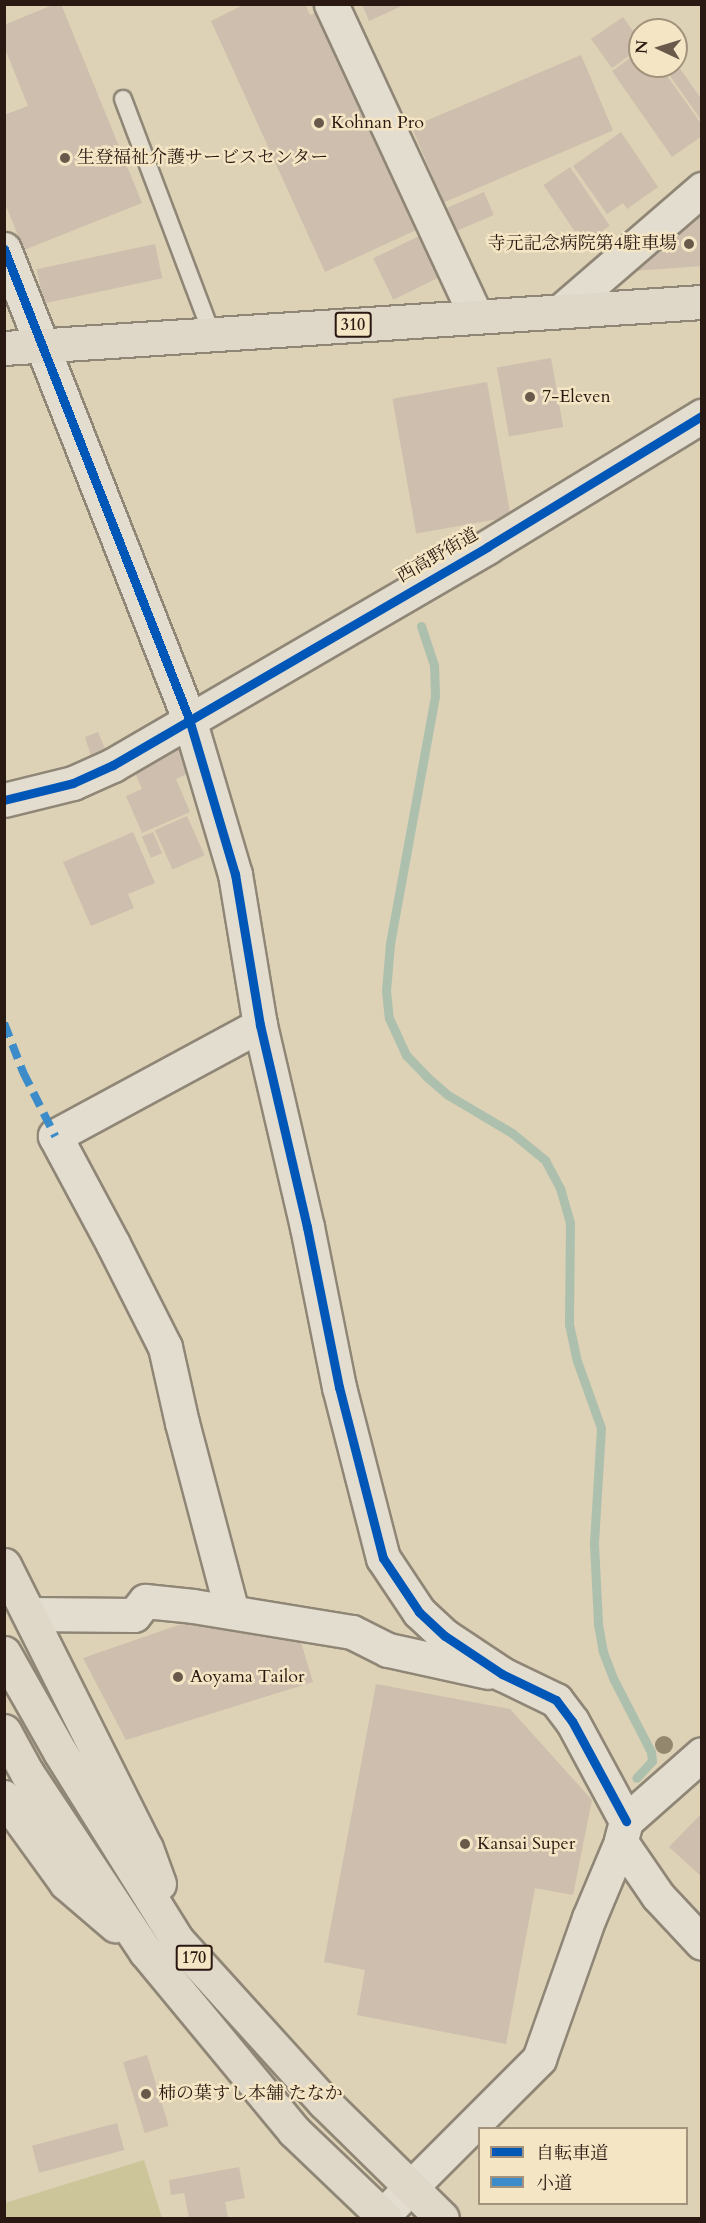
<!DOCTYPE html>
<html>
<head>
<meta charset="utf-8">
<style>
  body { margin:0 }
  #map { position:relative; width:706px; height:2223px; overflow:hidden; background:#ddd1b6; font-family:Cardo,"Noto Serif JP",serif }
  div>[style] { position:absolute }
  .green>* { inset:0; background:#ccc599 }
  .stream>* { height:9px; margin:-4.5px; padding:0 4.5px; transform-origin:4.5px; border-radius:4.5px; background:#adc0ae }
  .building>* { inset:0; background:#cebead; transform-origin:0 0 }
  .roads { filter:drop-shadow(2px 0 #8f8676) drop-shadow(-2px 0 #8f8676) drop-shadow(0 2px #8f8676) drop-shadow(0 -2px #8f8676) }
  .lane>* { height:16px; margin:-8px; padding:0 8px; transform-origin:8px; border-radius:8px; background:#e3ddd0 }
  .street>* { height:33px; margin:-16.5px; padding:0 16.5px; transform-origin:16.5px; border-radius:16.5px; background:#e3ddd0 }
  .secondary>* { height:33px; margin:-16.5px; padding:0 16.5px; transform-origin:16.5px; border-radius:16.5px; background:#e3ddd0 }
  .highway>* { height:33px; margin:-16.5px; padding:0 16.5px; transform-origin:16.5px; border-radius:16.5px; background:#dfd7c8 }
  .quiet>* { height:8px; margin-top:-4px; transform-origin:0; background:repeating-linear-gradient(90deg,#3b8cc8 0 15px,transparent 0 23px) }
  .cycleway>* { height:9px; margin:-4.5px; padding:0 4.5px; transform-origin:4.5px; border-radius:4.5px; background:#0057b8 }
  .trees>* { width:18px; height:18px; margin:-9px; border-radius:50%; background:#93876e }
  .dots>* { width:16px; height:16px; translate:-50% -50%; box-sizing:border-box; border:3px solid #f4e5c4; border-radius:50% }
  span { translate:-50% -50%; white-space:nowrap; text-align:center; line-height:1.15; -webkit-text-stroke:5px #f4e5c4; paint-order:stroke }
  .shield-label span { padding:2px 4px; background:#f4e5c4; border:2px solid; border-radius:4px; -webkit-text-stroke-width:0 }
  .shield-label { font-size:16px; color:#291912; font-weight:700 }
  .poi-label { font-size:18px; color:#291912 }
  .left { translate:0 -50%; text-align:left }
  .right { translate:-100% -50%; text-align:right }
  .street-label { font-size:18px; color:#291912 }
  .frame { position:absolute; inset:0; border:6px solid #291912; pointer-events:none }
  .legend { position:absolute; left:478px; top:2127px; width:210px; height:78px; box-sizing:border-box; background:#f4e5c4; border:2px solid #a3937d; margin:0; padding:8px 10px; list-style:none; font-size:18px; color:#291912 }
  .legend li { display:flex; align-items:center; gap:12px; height:30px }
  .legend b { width:30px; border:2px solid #a3937d }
  .north { position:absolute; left:628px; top:18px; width:60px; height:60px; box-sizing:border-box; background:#f4e5c4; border:2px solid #a3937d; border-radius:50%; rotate:274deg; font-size:16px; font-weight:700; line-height:24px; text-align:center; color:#291912 }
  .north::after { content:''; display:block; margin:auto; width:21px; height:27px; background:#68594b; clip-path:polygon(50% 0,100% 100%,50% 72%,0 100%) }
</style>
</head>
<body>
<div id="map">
  <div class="green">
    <i style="clip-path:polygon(144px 2160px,162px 2218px,5px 2218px,5px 2203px)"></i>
  </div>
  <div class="stream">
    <i style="left:421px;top:626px;width:41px;rotate:71.6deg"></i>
    <i style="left:434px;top:665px;width:31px;rotate:88deg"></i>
    <i style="left:435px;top:696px;width:252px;rotate:100.3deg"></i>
    <i style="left:390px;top:944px;width:47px;rotate:94.9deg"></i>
    <i style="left:386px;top:991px;width:27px;rotate:84deg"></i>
    <i style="left:389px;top:1018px;width:41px;rotate:65.3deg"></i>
    <i style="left:406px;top:1055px;width:29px;rotate:46deg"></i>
    <i style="left:426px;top:1076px;width:29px;rotate:41deg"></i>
    <i style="left:448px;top:1095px;width:74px;rotate:30.7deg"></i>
    <i style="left:512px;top:1133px;width:43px;rotate:39.3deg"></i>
    <i style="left:545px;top:1160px;width:32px;rotate:62deg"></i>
    <i style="left:560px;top:1188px;width:36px;rotate:74deg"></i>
    <i style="left:570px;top:1223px;width:101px;rotate:90.6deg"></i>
    <i style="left:569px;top:1324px;width:38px;rotate:78deg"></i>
    <i style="left:577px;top:1361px;width:71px;rotate:70.3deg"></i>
    <i style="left:601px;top:1428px;width:116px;rotate:93.5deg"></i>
    <i style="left:594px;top:1544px;width:80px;rotate:87.1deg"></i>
    <i style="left:598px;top:1624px;width:28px;rotate:80deg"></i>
    <i style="left:603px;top:1652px;width:30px;rotate:69deg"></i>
    <i style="left:614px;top:1680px;width:81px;rotate:62.8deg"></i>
    <i style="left:651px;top:1752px;width:9px;rotate:84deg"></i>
    <i style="left:652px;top:1761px;width:23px;rotate:133deg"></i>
  </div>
  <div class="building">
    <i style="clip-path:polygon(55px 4px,61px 4px,142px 203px,24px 250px,4px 201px,4px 115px,28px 106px,4px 46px,4px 25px)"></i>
    <i style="clip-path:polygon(245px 4px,305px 4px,310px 15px,327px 7px,427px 225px,325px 272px,211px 21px)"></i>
    <i style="clip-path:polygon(362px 4px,406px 4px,369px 21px)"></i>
    <i style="clip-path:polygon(623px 17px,640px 41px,640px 48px,612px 68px,591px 39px)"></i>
    <i style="clip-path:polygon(640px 51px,640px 66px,660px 66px,702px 125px,702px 136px,672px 157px,612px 71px)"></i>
    <i style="left:581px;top:55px;width:82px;height:184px;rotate:67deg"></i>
    <i style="clip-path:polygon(676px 63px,702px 100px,702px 121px,663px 66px,676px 66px)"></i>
    <i style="clip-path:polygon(621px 132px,658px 187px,627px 209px,623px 203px,607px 214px,573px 166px)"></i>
    <i style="left:570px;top:167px;width:71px;height:32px;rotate:56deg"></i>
    <i style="left:484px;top:192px;width:25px;height:40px;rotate:67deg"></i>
    <i style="clip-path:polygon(698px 210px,702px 214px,702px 266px,633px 271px,629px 266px)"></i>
    <i style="left:419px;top:236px;width:46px;height:51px;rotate:64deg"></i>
    <i style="left:155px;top:244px;width:35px;height:121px;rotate:78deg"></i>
    <i style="left:551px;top:358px;width:70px;height:55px;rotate:80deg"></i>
    <i style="left:487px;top:382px;width:137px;height:96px;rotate:80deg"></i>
    <i style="clip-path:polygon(98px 732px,106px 751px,91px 756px,85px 737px)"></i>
    <i style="clip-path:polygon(179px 749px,189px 773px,176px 779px,190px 812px,142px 833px,126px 796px,142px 789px,133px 768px)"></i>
    <i style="left:187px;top:816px;width:43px;height:35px;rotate:66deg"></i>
    <i style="clip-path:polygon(133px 832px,155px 883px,128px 894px,134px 908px,91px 926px,63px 862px)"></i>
    <i style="left:153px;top:832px;width:23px;height:12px;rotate:67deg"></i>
    <i style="clip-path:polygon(196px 1619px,300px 1639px,313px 1682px,126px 1740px,83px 1658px)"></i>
    <i style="clip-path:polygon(376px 1684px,510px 1709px,592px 1800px,573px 1895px,535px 1888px,506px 2044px,357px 2015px,365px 1970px,324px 1962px)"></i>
    <i style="clip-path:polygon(702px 1813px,702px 1877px,669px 1847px)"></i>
    <i style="left:147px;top:2055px;width:74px;height:25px;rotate:73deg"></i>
    <i style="left:117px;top:2123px;width:28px;height:88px;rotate:75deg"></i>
    <i style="clip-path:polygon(239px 2167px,245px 2198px,225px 2202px,228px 2218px,189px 2218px,184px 2193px,171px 2195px,169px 2180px)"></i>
  </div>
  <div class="roads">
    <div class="lane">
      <i style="left:123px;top:99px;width:251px;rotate:69.3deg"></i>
    </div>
    <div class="street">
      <i style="left:331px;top:4px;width:344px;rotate:65.1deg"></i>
      <i style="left:4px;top:249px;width:505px;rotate:68.51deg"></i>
      <i style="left:189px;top:719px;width:162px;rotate:73.5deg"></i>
      <i style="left:235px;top:874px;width:153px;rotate:80.6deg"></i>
      <i style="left:260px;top:1025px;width:207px;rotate:76.9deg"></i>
      <i style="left:307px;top:1227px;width:163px;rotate:78.7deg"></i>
      <i style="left:339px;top:1387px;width:177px;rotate:75.6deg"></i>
      <i style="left:383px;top:1558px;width:65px;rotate:56.3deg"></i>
      <i style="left:419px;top:1612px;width:35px;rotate:43deg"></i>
      <i style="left:445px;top:1636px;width:69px;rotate:33.7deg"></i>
      <i style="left:502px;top:1674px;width:60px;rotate:25.7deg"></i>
      <i style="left:556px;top:1700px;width:26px;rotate:53deg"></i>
      <i style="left:572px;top:1721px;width:114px;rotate:61.6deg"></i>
      <i style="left:563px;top:309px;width:184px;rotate:-40.8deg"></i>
      <i style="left:4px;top:800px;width:71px;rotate:-13.8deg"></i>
      <i style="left:73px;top:783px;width:44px;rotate:-24.2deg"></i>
      <i style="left:113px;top:765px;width:433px;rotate:-30.2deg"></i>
      <i style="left:487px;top:547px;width:252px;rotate:-31.4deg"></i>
      <i style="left:232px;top:1612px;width:196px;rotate:-104.8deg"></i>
      <i style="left:182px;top:1423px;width:78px;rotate:-102.6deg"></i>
      <i style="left:165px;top:1347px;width:115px;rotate:-116.8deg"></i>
      <i style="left:113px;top:1244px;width:123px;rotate:-118.2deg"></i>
      <i style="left:55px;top:1136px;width:233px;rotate:-28.4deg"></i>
      <i style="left:29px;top:1614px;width:105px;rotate:0.5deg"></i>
      <i style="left:134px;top:1615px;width:18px;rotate:-52deg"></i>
      <i style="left:145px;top:1601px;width:48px;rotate:5.9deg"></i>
      <i style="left:193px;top:1606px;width:161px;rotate:9.3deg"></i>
      <i style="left:352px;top:1632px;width:40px;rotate:26.6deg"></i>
      <i style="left:388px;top:1650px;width:102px;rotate:12.4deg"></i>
      <i style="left:621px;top:1840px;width:20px;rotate:-75deg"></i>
      <i style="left:626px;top:1821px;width:101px;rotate:-41.4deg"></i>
    </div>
    <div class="secondary">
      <i style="left:621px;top:1842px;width:65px;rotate:55.6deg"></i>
      <i style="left:658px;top:1896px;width:64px;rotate:46.9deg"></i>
      <i style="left:380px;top:2218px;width:225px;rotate:-45deg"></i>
      <i style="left:539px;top:2059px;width:150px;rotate:-70.5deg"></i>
      <i style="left:589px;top:1918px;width:82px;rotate:-67.2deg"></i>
    </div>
    <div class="highway">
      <i style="left:4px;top:348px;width:700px;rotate:-3.77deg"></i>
      <i style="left:4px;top:1565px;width:317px;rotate:63.4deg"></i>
      <i style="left:146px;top:1848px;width:38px;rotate:70deg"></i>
      <i style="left:4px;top:1653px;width:114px;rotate:60.5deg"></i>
      <i style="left:60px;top:1752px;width:221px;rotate:58.1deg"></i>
      <i style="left:177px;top:1940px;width:219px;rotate:47.8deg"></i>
      <i style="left:324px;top:2102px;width:165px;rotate:44.5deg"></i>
      <i style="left:4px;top:1731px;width:48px;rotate:61.3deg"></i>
      <i style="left:27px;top:1773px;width:215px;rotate:56.4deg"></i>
      <i style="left:146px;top:1952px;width:232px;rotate:50.4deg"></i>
      <i style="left:294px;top:2131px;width:126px;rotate:43.7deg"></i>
      <i style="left:4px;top:1797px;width:106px;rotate:54.2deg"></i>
      <i style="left:66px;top:1883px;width:65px;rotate:40.6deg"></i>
    </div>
  </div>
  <div class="quiet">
    <i style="left:4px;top:1023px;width:53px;rotate:68.8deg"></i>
    <i style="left:23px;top:1072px;width:72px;rotate:63.4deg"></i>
  </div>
  <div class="cycleway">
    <i style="left:4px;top:249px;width:505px;rotate:68.51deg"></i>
    <i style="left:189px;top:719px;width:162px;rotate:73.5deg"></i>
    <i style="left:235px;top:874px;width:153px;rotate:80.6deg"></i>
    <i style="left:260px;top:1025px;width:207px;rotate:76.9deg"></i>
    <i style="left:307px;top:1227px;width:163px;rotate:78.7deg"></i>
    <i style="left:339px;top:1387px;width:177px;rotate:75.6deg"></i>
    <i style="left:383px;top:1558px;width:65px;rotate:56.3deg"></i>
    <i style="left:419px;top:1612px;width:35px;rotate:43deg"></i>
    <i style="left:445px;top:1636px;width:69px;rotate:33.7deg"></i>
    <i style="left:502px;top:1674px;width:60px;rotate:25.7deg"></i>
    <i style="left:556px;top:1700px;width:26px;rotate:53deg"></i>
    <i style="left:572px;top:1721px;width:114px;rotate:61.6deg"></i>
    <i style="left:4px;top:800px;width:71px;rotate:-13.8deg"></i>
    <i style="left:73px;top:783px;width:44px;rotate:-24.2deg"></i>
    <i style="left:113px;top:765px;width:433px;rotate:-30.2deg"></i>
    <i style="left:487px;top:547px;width:252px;rotate:-31.4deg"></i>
  </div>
  <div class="trees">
    <i style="left:664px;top:1745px"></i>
  </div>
  <div class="dots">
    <i style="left:319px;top:123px;background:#68594b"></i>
    <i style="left:65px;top:158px;background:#68594b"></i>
    <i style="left:689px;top:244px;background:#68594b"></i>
    <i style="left:530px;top:397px;background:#68594b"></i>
    <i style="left:178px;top:1677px;background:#68594b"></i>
    <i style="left:465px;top:1844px;background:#68594b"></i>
    <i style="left:146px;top:2094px;background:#68594b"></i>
  </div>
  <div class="shield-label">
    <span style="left:353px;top:325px">310</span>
    <span style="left:194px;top:1958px">170</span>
  </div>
  <div class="poi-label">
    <span class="left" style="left:331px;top:123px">Kohnan Pro</span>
    <span class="left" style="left:77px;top:158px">生登福祉介護サービスセンター</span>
    <span class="right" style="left:677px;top:244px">寺元記念病院第4駐車場</span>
    <span class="left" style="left:542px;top:397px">7-Eleven</span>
    <span class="left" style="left:190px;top:1677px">Aoyama Tailor</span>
    <span class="left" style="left:477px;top:1844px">Kansai Super</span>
    <span class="left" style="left:158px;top:2094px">柿の葉すし本舗 たなか</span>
  </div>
  <div class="street-label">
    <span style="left:438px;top:556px;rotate:-30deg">西高野街道</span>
  </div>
  <div class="frame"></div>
  <ul class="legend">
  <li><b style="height:8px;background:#0057b8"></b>自転車道</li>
  <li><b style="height:8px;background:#3b8cc8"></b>小道</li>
  </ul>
  <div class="north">N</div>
</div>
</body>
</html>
